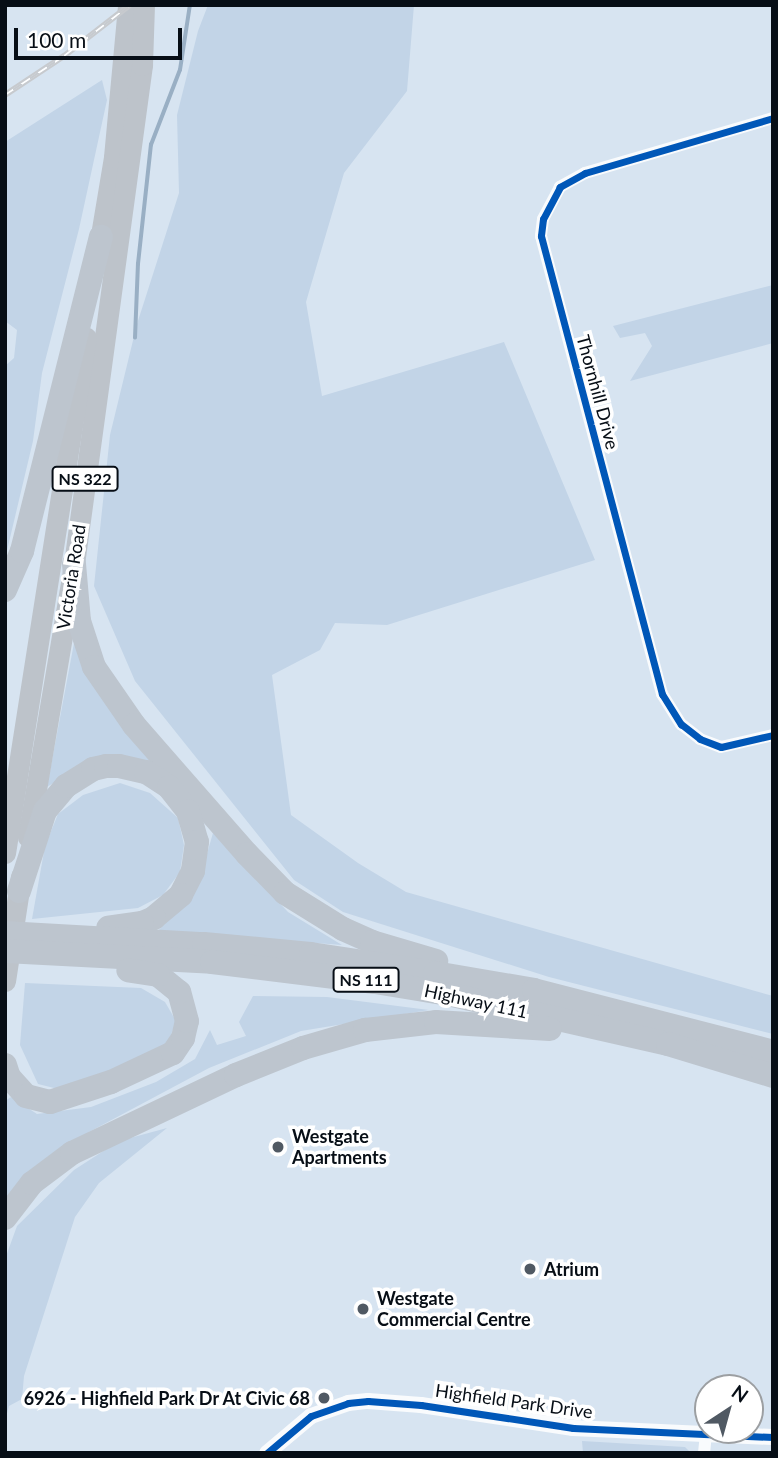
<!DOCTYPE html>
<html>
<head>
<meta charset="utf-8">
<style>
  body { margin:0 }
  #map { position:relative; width:778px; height:1458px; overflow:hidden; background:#d7e4f1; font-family:Lato,sans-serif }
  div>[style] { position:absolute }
  .green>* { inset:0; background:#c2d4e7 }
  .stream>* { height:3.5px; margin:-1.75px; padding:0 1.75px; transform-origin:1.75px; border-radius:1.75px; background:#99afc4 }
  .minor>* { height:12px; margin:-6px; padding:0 6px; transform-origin:6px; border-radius:6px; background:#f9fbfd }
  .tertiary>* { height:16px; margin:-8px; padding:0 8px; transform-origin:8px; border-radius:8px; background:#f9fbfd }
  .primary>* { height:21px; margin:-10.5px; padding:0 10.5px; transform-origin:10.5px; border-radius:10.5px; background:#bdc3ca }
  .motorway>* { height:24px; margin:-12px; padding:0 12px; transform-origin:12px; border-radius:12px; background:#bdc5ce }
  .rail>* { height:6px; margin-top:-3px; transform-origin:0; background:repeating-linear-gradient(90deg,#fff 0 10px,#c7cace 0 20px); box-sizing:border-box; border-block:2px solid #c7cace }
  .cycleway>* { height:7px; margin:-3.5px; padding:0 3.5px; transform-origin:3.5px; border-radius:3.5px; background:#0057b8 }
  .dots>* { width:19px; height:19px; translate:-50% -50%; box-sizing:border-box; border:4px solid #fff; border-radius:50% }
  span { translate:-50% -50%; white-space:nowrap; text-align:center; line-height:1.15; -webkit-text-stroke:7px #fff; paint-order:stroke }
  .shield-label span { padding:2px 5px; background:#fff; border:2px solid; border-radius:5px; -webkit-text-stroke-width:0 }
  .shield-label { font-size:16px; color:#070e16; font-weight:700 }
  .street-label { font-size:18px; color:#070e16 }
  .poi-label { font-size:18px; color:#070e16; font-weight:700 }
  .left { translate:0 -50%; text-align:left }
  .right { translate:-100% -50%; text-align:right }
  .frame { position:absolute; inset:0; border:7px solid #070e16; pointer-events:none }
  .north { position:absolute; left:694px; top:1374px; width:70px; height:70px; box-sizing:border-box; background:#fff; border:2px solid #9c9fa2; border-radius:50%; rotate:36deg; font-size:19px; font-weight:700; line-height:28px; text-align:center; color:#070e16 }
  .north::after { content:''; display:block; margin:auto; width:24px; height:32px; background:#505963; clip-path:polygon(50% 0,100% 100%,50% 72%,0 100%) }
  .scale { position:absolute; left:14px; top:28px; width:168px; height:32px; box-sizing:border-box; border:4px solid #070e16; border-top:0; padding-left:9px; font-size:21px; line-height:24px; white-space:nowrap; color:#070e16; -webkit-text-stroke:5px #fff; paint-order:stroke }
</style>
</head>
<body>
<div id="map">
  <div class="green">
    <i style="clip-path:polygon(208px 5px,414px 5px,407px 91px,344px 173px,306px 302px,322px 396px,504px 342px,595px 560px,387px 625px,335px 623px,320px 650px,272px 675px,291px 815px,358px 863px,406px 892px,773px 996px,773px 1034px,549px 977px,343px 912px,294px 880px,135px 681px,94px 586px,110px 435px,137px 324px,179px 193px,177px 115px,198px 31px)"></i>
    <i style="clip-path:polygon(102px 80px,107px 100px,79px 229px,42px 373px,33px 441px,5px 559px,5px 366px,14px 358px,17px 330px,5px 321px,5px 142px)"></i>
    <i style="clip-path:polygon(773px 285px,773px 343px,630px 381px,652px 346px,645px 333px,620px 338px,613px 326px)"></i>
    <i style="clip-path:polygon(74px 643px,163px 770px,82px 765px,47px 787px)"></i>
    <i style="clip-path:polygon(120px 783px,150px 793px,178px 818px,184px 845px,180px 872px,163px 895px,138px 908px,32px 919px,45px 846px,58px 814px,83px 795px)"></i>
    <i style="clip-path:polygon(213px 833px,288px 912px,342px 945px,158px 931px,197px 888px)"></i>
    <i style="clip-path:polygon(25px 983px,141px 988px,165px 1002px,176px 1021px,167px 1046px,149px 1060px,58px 1089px,38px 1084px,20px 1045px)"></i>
    <i style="clip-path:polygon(253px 996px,327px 997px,429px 1010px,301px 1031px,209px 1068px,89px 1132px,5px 1208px,5px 1101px,11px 1097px,37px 1114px,91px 1107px,156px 1082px,195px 1059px,210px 1030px,217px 1045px,246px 1036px,239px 1022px)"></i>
    <i style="clip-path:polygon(167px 1128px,99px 1183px,75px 1217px,24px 1376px,22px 1399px,9px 1406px,5px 1421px,5px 1259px,17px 1226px,74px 1170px,119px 1141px)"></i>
    <i style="clip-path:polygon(582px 1441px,685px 1447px,691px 1453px,583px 1453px)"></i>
  </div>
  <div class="stream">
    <i style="left:135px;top:338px;width:74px;rotate:-87.7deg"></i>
    <i style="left:138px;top:264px;width:120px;rotate:-83.8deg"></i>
    <i style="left:151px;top:145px;width:80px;rotate:-68.9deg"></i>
    <i style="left:180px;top:70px;width:66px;rotate:-81.3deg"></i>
  </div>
  <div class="minor">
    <i style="left:773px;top:118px;width:196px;rotate:163.7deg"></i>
    <i style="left:585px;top:173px;width:29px;rotate:151deg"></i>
    <i style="left:560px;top:187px;width:36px;rotate:118deg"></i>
    <i style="left:543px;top:219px;width:17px;rotate:97deg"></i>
    <i style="left:541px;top:236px;width:474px;rotate:75.2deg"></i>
    <i style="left:662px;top:694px;width:36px;rotate:58deg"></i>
    <i style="left:681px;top:724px;width:24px;rotate:38deg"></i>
    <i style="left:700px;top:739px;width:22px;rotate:21deg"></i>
    <i style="left:721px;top:747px;width:53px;rotate:-13deg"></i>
    <i style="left:704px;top:1453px;width:19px;rotate:-84deg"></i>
  </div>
  <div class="tertiary">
    <i style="left:267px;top:1453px;width:57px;rotate:-40.1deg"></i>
    <i style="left:311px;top:1416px;width:39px;rotate:-19deg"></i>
    <i style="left:348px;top:1403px;width:20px;rotate:-6deg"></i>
    <i style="left:368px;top:1401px;width:53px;rotate:4.3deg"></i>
    <i style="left:421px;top:1405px;width:154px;rotate:8.6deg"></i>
    <i style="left:573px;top:1428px;width:200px;rotate:2.6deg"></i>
  </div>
  <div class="primary">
    <i style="left:98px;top:253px;width:97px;rotate:-80.5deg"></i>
    <i style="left:114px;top:157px;width:153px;rotate:-84.7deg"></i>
    <i style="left:28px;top:837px;width:277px;rotate:-80.4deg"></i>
    <i style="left:74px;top:564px;width:504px;rotate:-82.24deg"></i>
    <i style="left:142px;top:65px;width:60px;rotate:-88.1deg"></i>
    <i style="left:5px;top:853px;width:522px;rotate:-81.08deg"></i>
    <i style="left:5px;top:981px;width:106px;rotate:-81.3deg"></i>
  </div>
  <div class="motorway">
    <i style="left:74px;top:564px;width:57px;rotate:85deg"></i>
    <i style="left:79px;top:621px;width:48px;rotate:71.9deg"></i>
    <i style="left:94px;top:667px;width:70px;rotate:55.4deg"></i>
    <i style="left:134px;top:725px;width:171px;rotate:48.8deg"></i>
    <i style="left:247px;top:854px;width:54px;rotate:45.7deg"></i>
    <i style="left:285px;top:893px;width:68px;rotate:31.8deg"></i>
    <i style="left:343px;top:929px;width:32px;rotate:24deg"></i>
    <i style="left:372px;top:942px;width:67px;rotate:16.5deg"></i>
    <i style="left:5px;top:590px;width:43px;rotate:-66.4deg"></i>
    <i style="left:22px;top:551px;width:324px;rotate:-75.9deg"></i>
    <i style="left:19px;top:891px;width:84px;rotate:-72deg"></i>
    <i style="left:45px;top:811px;width:33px;rotate:-50deg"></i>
    <i style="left:66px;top:786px;width:32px;rotate:-32deg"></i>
    <i style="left:93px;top:769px;width:13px;rotate:-13deg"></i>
    <i style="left:106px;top:766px;width:13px"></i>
    <i style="left:119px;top:766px;width:28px;rotate:13deg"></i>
    <i style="left:146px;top:772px;width:27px;rotate:33deg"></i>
    <i style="left:169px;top:787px;width:31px;rotate:52deg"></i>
    <i style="left:188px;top:811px;width:32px;rotate:74deg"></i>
    <i style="left:197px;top:842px;width:29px;rotate:98deg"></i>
    <i style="left:193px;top:871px;width:27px;rotate:117deg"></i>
    <i style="left:181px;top:895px;width:35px;rotate:140deg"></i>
    <i style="left:154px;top:918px;width:13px;rotate:157deg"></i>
    <i style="left:142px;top:923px;width:34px;rotate:172deg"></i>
    <i style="left:5px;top:933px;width:199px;rotate:3.2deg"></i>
    <i style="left:204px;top:944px;width:107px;rotate:5.3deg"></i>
    <i style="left:311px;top:954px;width:125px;rotate:8.7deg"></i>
    <i style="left:435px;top:973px;width:100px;rotate:9.7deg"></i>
    <i style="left:534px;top:990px;width:247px;rotate:14.5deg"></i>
    <i style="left:5px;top:951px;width:207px;rotate:3deg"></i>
    <i style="left:212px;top:962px;width:164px;rotate:7deg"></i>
    <i style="left:375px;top:982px;width:74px;rotate:9.3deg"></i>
    <i style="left:448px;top:994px;width:226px;rotate:12.8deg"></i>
    <i style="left:668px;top:1044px;width:110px;rotate:16.9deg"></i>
    <i style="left:5px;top:1065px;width:13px;rotate:72deg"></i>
    <i style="left:9px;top:1077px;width:25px;rotate:48deg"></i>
    <i style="left:26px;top:1096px;width:25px;rotate:14deg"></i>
    <i style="left:50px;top:1102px;width:64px;rotate:-18.2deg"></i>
    <i style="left:111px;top:1082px;width:68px;rotate:-25.1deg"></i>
    <i style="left:173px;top:1053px;width:18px;rotate:-56deg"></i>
    <i style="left:183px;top:1038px;width:17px;rotate:-77deg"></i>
    <i style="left:187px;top:1021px;width:30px;rotate:-105deg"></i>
    <i style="left:179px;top:992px;width:27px;rotate:-141deg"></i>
    <i style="left:158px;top:975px;width:30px;rotate:-171deg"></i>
    <i style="left:5px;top:1218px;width:44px;rotate:-52.4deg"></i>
    <i style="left:32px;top:1183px;width:50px;rotate:-36.9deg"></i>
    <i style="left:72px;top:1153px;width:182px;rotate:-25.4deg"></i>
    <i style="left:236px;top:1075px;width:72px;rotate:-21.9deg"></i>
    <i style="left:303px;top:1048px;width:65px;rotate:-16.2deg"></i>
    <i style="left:365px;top:1030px;width:71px;rotate:-6.4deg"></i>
    <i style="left:436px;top:1022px;width:114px;rotate:3.5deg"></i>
  </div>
  <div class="rail">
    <i style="left:5px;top:95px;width:71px;rotate:-33.5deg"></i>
    <i style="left:64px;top:56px;width:83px;rotate:-37.7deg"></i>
  </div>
  <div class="cycleway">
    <i style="left:773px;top:118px;width:196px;rotate:163.7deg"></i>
    <i style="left:585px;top:173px;width:29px;rotate:151deg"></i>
    <i style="left:560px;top:187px;width:36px;rotate:118deg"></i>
    <i style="left:543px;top:219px;width:17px;rotate:97deg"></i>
    <i style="left:541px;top:236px;width:474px;rotate:75.2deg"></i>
    <i style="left:662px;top:694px;width:36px;rotate:58deg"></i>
    <i style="left:681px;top:724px;width:24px;rotate:38deg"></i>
    <i style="left:700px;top:739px;width:22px;rotate:21deg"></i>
    <i style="left:721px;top:747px;width:53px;rotate:-13deg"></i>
    <i style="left:267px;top:1453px;width:57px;rotate:-40.1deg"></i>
    <i style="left:311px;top:1416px;width:39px;rotate:-19deg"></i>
    <i style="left:348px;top:1403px;width:20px;rotate:-6deg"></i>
    <i style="left:368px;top:1401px;width:53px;rotate:4.3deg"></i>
    <i style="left:421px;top:1405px;width:154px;rotate:8.6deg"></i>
    <i style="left:573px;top:1428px;width:200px;rotate:2.6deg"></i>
  </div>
  <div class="dots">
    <i style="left:278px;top:1147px;background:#505963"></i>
    <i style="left:530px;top:1269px;background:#505963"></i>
    <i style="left:363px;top:1309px;background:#505963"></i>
    <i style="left:324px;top:1398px;background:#505963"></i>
  </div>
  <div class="shield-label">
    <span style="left:85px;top:479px">NS 322</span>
    <span style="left:366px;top:980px">NS 111</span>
  </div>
  <div class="street-label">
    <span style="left:598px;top:392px;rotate:75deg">Thornhill Drive</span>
    <span style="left:71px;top:577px;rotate:-81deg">Victoria Road</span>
    <span style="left:476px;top:1001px;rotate:12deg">Highway 111</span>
    <span style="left:514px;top:1401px;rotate:8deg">Highfield Park Drive</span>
  </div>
  <div class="poi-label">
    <span class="left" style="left:292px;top:1147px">Westgate<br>Apartments</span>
    <span class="left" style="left:544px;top:1269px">Atrium</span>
    <span class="left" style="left:377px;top:1309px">Westgate<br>Commercial Centre</span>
    <span class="right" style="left:310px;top:1398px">6926 - Highfield Park Dr At Civic 68</span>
  </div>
  <div class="frame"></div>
  <div class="north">N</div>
  <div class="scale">100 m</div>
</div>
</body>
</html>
